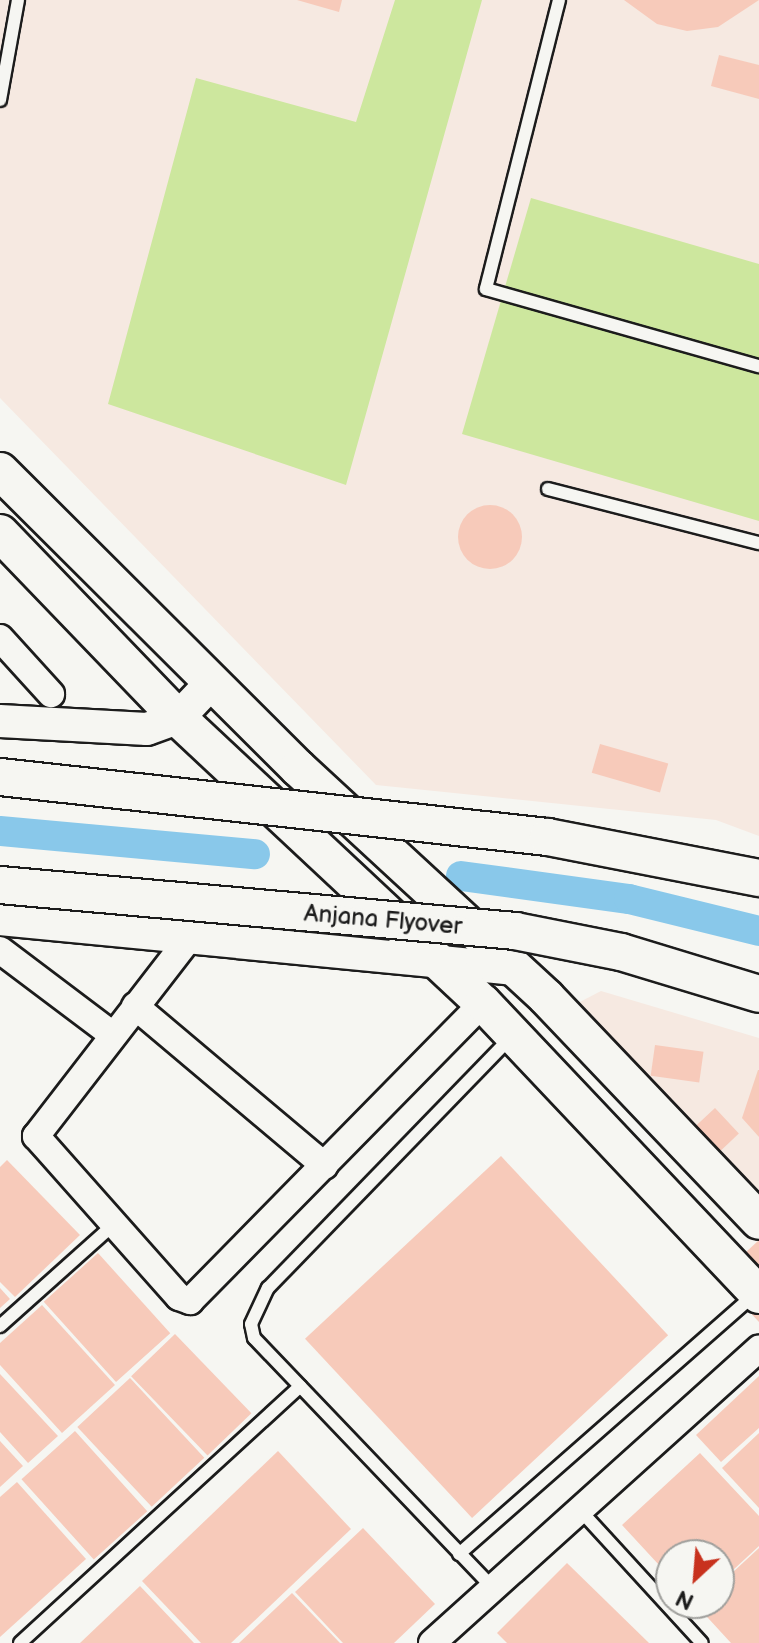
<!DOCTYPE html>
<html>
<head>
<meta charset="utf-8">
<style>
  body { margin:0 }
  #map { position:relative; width:759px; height:1643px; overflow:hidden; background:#f6f6f2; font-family:"Balsamiq Sans",sans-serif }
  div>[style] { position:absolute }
  .built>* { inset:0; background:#f6e9e1 }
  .green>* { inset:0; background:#cde79e }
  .canal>* { height:30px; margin:-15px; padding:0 15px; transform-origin:15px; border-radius:15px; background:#89c8ea }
  .building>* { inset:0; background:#f7caba; transform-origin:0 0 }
  .round { border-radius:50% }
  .roads { filter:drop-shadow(2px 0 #1c1c1c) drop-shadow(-2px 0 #1c1c1c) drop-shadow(0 2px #1c1c1c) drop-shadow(0 -2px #1c1c1c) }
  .service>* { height:12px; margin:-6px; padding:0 6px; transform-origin:6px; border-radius:6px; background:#f6f6f2 }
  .minor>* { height:26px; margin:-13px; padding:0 13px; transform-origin:13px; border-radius:13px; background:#f6f6f2 }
  .tertiary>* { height:32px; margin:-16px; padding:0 16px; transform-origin:16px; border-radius:16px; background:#f6f6f2 }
  .secondary>* { height:36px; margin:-18px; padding:0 18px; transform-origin:18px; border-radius:18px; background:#f6f6f2 }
  .bridges { filter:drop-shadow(2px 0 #1c1c1c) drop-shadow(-2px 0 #1c1c1c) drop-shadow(0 2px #1c1c1c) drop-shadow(0 -2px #1c1c1c) }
  .secondary-bridge>* { height:36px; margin:-18px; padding:0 18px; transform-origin:18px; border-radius:18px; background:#f6f6f2 }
  span { translate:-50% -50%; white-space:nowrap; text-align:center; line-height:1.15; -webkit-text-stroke:7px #f6f6f2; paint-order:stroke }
  .street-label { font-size:24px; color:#1c1c1c }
  .north { position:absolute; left:655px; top:1539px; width:80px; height:80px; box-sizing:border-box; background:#f6f6f2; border:2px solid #9f9f9c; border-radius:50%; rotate:206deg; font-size:22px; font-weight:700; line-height:32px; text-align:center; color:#1c1c1c }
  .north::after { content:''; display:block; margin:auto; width:28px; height:36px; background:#c8321e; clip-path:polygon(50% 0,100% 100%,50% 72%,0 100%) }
</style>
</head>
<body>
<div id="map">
  <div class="built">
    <i style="clip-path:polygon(0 0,759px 0,759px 836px,716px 820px,376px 785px,0 398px)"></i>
    <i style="clip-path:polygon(601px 991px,759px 1038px,759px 1196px,574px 1005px)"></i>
  </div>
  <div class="green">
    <i style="clip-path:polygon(395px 0,482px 0,346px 485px,108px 404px,196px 78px,356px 122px)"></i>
    <i style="clip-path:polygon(531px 198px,759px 264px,759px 521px,462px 434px)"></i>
  </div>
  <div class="canal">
    <i style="left:0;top:831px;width:256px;rotate:5.2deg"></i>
    <i style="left:461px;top:876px;width:170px;rotate:7.8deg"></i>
    <i style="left:629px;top:899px;width:134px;rotate:13.8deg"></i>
  </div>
  <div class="building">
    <i style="clip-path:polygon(297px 0,342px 0,339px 12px)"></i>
    <i style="clip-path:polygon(624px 0,759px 0,718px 27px,687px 31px,657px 24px)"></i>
    <i style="clip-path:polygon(719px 55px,759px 65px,759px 99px,711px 86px)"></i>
    <i class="round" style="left:458px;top:505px;width:64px;height:64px"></i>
    <i style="left:600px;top:744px;width:71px;height:30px;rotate:16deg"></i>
    <i style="left:655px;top:1045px;width:49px;height:31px;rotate:8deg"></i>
    <i style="clip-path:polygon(758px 1070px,759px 1070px,759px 1137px,742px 1118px)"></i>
    <i style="left:715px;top:1108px;width:35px;height:29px;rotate:47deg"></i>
    <i style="left:501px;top:1156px;width:245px;height:268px;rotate:47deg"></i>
    <i style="clip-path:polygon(7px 1160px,80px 1235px,15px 1297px,0 1282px,0 1167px)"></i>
    <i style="clip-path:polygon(759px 1240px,759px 1322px,718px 1278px)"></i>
    <i style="left:98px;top:1253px;width:108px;height:73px;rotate:48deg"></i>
    <i style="clip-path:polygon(0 1288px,10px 1299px,0 1308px)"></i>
    <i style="clip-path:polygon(42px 1305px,115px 1385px,62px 1433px,0 1365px,0 1343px)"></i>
    <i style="left:175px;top:1334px;width:110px;height:61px;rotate:46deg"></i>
    <i style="clip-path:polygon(0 1374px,58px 1436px,28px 1463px,0 1432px)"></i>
    <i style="clip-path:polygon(759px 1376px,759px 1428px,721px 1462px,696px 1435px)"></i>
    <i style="left:130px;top:1378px;width:109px;height:72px;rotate:47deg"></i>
    <i style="left:75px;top:1431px;width:108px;height:72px;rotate:48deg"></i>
    <i style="clip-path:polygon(759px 1433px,759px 1508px,722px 1468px)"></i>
    <i style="clip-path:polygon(0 1441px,23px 1466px,0 1487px)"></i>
    <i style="clip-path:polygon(278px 1451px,351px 1529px,231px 1643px,201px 1643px,142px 1581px)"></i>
    <i style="clip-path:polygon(700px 1453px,759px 1516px,759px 1546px,719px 1583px,719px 1555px,671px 1555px,671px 1578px,622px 1525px)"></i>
    <i style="clip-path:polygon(17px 1482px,86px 1559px,0 1637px,0 1497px)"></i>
    <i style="clip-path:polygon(363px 1528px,435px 1604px,394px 1643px,343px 1643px,295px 1592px)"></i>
    <i style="clip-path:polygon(759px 1548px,759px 1643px,731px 1643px,697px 1606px,719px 1603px,719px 1585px)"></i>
    <i style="clip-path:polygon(567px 1563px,649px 1643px,507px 1643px,497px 1633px)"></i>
    <i style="clip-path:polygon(140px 1586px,194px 1643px,80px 1643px)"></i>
    <i style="clip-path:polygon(292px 1593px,340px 1643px,239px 1643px)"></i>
  </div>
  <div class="roads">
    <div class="service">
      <i style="left:559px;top:0;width:298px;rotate:104.2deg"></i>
      <i style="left:486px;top:289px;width:284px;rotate:15.8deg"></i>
      <i style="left:0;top:100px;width:102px;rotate:-79.8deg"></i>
      <i style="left:548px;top:489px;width:218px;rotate:14.4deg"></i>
      <i style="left:0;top:1326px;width:152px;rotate:-41.8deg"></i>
      <i style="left:580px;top:1510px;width:180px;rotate:47.5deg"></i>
      <i style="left:459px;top:1554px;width:393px;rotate:-41.3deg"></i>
      <i style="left:493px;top:1588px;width:346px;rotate:-133.7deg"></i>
      <i style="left:254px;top:1338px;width:14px;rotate:-102deg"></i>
      <i style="left:251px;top:1324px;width:40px;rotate:-65deg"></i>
      <i style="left:268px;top:1288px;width:348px;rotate:-45.9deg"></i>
      <i style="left:20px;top:1643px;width:380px;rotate:-42.5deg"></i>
    </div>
    <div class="minor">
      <i style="left:0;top:638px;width:76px;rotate:47.7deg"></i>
      <i style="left:190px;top:937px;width:252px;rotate:127.7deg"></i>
      <i style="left:36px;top:1136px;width:215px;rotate:48.4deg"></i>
      <i style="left:179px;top:1297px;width:12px;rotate:20deg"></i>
      <i style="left:190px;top:1301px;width:418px;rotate:-45.5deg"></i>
      <i style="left:0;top:950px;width:141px;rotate:37deg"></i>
      <i style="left:135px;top:1006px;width:248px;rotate:40.1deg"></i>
      <i style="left:432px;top:1643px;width:440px;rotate:-42deg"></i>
    </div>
    <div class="tertiary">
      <i style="left:0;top:721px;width:147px;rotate:3.1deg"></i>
      <i style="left:147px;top:729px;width:33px;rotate:-20deg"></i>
      <i style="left:178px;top:718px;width:50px;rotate:-46.6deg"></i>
      <i style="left:0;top:919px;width:517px;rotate:5.55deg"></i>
    </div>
    <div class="secondary">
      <i style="left:0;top:471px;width:421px;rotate:44.9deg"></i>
      <i style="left:298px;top:768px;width:338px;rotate:42.7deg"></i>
      <i style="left:546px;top:997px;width:309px;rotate:46.4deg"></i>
      <i style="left:0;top:533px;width:257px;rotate:46.1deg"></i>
      <i style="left:178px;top:718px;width:417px;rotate:43.1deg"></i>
      <i style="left:483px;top:1003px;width:402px;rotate:46.6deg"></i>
    </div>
  </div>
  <div class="bridges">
    <div class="secondary-bridge">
      <i style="left:0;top:777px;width:551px;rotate:6.25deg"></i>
      <i style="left:548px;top:837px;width:215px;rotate:11deg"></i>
      <i style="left:0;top:885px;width:517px;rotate:5.1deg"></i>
      <i style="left:515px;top:931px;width:108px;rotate:11.2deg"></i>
      <i style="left:621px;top:952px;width:144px;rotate:16.9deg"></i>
    </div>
  </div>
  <div class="street-label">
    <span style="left:383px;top:920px;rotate:5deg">Anjana Flyover</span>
  </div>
  <div class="north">N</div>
</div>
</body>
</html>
